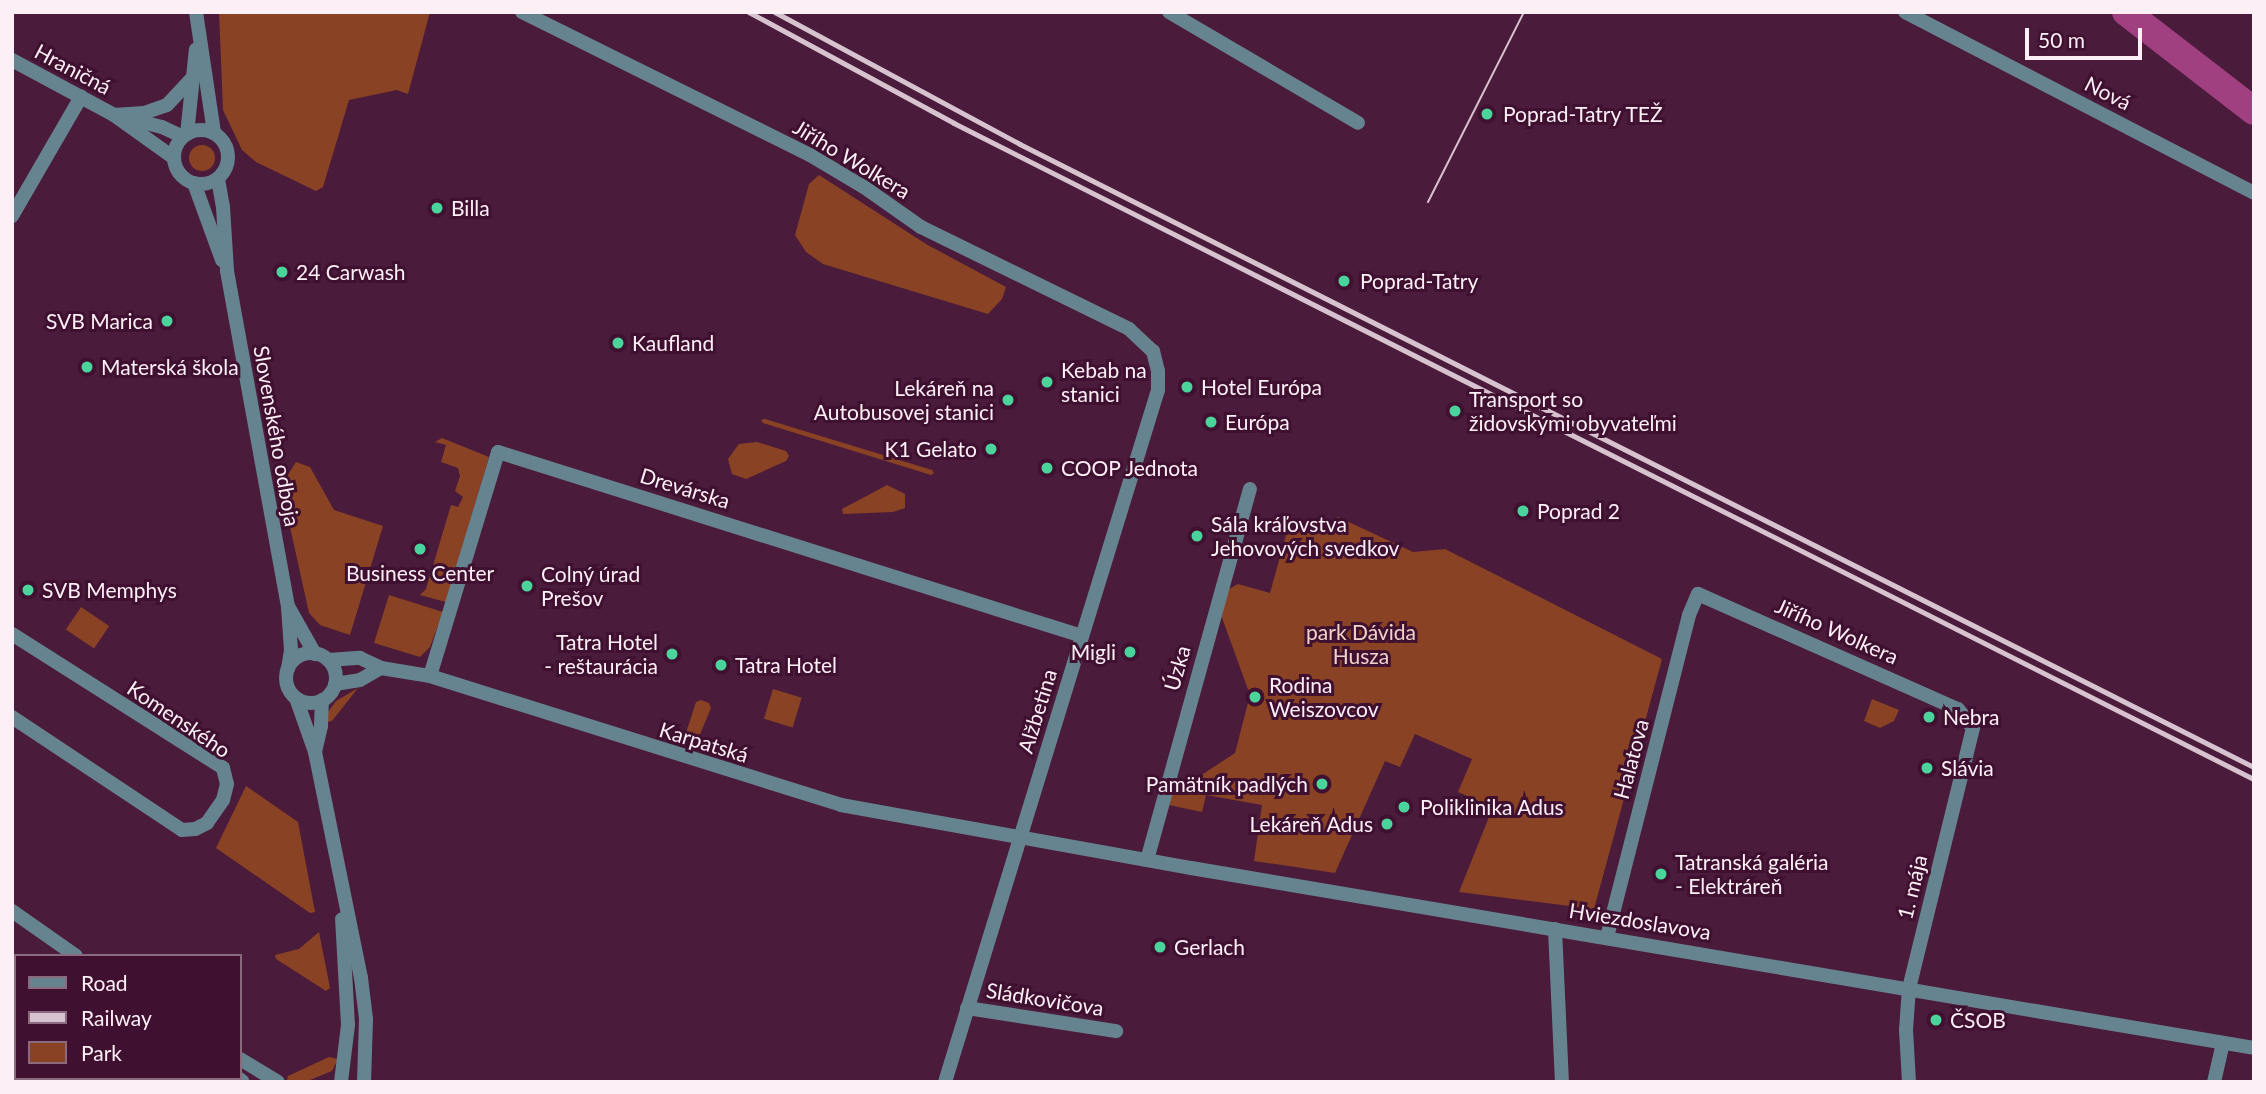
<!DOCTYPE html>
<html>
<head>
<meta charset="utf-8">
<style>
  body { margin:0 }
  #map { position:relative; width:2266px; height:1094px; overflow:hidden; background:#4b1b3b; font-family:Lato,sans-serif }
  div>[style] { position:absolute }
  .green>* { inset:0; background:#894223; transform-origin:0 0 }
  .round { border-radius:50% }
  .river>* { height:28px; margin:-14px; padding:0 14px; transform-origin:14px; border-radius:14px; background:#a14081 }
  .minor>* { height:14px; margin:-7px; padding:0 7px; transform-origin:7px; border-radius:7px; background:#66848f }
  .tertiary>* { height:14px; margin:-7px; padding:0 7px; transform-origin:7px; border-radius:7px; background:#66848f }
  .tertiary>.ring { margin:-7px; padding:0; box-sizing:content-box; background:none; border:14px solid #66848f; border-radius:50% }
  .tram>* { height:2px; margin:-1px; padding:0 1px; transform-origin:1px; border-radius:1px; background:#d7c2cf }
  .rail>* { height:4.5px; margin:-2.25px; padding:0 2.25px; transform-origin:2.25px; border-radius:2.25px; background:#d7c2cf }
  .dots>* { width:19px; height:19px; translate:-50% -50%; box-sizing:border-box; border:4px solid #3f1030; border-radius:50% }
  span { translate:-50% -50%; white-space:nowrap; text-align:center; line-height:1.15; -webkit-text-stroke:6px #3f1030; paint-order:stroke }
  .street-label { font-size:21px; color:#fceff6 }
  .poi-label { font-size:21px; color:#fceff6 }
  .left { translate:0 -50%; text-align:left }
  .right { translate:-100% -50%; text-align:right }
  .park-label { font-size:21px; color:#f0d3c8 }
  .frame { position:absolute; inset:0; border:14px solid #fceff6; pointer-events:none }
  .legend { position:absolute; left:14px; top:954px; width:228px; height:126px; box-sizing:border-box; background:#3f1030; border:2px solid #8b697f; margin:0; padding:9px 12px; list-style:none; font-size:21px; color:#fceff6 }
  .legend li { display:flex; align-items:center; gap:14px; height:35px }
  .legend b { width:35px; border:2px solid #8b697f }
  .scale { position:absolute; left:2025px; top:28px; width:117px; height:32px; box-sizing:border-box; border:4px solid #fceff6; border-top:0; padding-left:9px; font-size:21px; line-height:24px; white-space:nowrap; color:#fceff6; -webkit-text-stroke:5px #3f1030; paint-order:stroke }
</style>
</head>
<body>
<div id="map">
  <div class="green">
    <i style="clip-path:polygon(219px 12px,430px 12px,408px 94px,397px 90px,349px 100px,323px 187px,316px 191px,256px 162px,242px 150px,223px 110px)"></i>
    <i class="round" style="left:189px;top:145px;width:26px;height:26px"></i>
    <i style="clip-path:polygon(819px 175px,926px 244px,1006px 287px,1002px 299px,988px 314px,823px 264px,806px 252px,795px 235px,809px 184px)"></i>
    <i style="clip-path:polygon(765px 419px,932px 470px,934px 473px,931px 475px,763px 423px,761px 420px)"></i>
    <i style="clip-path:polygon(442px 438px,489px 457px,446px 602px,420px 595px,426px 589px,451px 505px,458px 507px,463px 497px,455px 491px,460px 476px,458px 468px,441px 462px,446px 445px,435px 442px)"></i>
    <i style="clip-path:polygon(757px 442px,786px 451px,789px 456px,786px 461px,746px 479px,732px 474px,728px 459px,739px 444px)"></i>
    <i style="clip-path:polygon(296px 462px,310px 467px,334px 510px,383px 526px,350px 635px,320px 625px,309px 613px,281px 486px)"></i>
    <i style="clip-path:polygon(887px 485px,905px 494px,905px 508px,893px 512px,843px 514px,842px 509px)"></i>
    <i style="clip-path:polygon(1291px 517px,1321px 531px,1338px 517px,1413px 552px,1445px 549px,1662px 659px,1594px 909px,1459px 892px,1493px 807px,1458px 792px,1472px 759px,1415px 734px,1400px 767px,1385px 761px,1335px 873px,1254px 861px,1262px 805px,1206px 795px,1202px 812px,1169px 805px,1171px 795px,1235px 753px,1250px 695px,1221px 615px,1229px 589px,1238px 584px,1270px 593px)"></i>
    <i style="clip-path:polygon(389px 595px,443px 612px,430px 647px,420px 657px,374px 643px)"></i>
    <i style="left:81px;top:607px;width:34px;height:27px;rotate:34deg"></i>
    <i style="clip-path:polygon(358px 688px,332px 721px,327px 722px,328px 712px,336px 701px)"></i>
    <i style="left:773px;top:689px;width:30px;height:31px;rotate:17deg"></i>
    <i style="clip-path:polygon(1872px 699px,1899px 710px,1894px 721px,1880px 728px,1864px 721px)"></i>
    <i style="clip-path:polygon(701px 700px,709px 703px,711px 708px,696px 744px,685px 736px,696px 702px)"></i>
    <i style="clip-path:polygon(246px 786px,298px 822px,315px 912px,310px 913px,216px 848px)"></i>
    <i style="clip-path:polygon(319px 932px,330px 988px,326px 991px,276px 959px,275px 955px,299px 949px)"></i>
    <i style="clip-path:polygon(329px 1057px,338px 1059px,332px 1071px,305px 1082px,287px 1080px,288px 1076px)"></i>
  </div>
  <div class="river">
    <i style="left:2126px;top:12px;width:162px;rotate:37.7deg"></i>
  </div>
  <div class="minor">
    <i style="left:522px;top:12px;width:322px;rotate:26.4deg"></i>
    <i style="left:810px;top:155px;width:63px;rotate:30.7deg"></i>
    <i style="left:864px;top:187px;width:70px;rotate:35.1deg"></i>
    <i style="left:921px;top:227px;width:232px;rotate:26.1deg"></i>
    <i style="left:1129px;top:329px;width:33px;rotate:43deg"></i>
    <i style="left:1153px;top:351px;width:21px;rotate:76deg"></i>
    <i style="left:1158px;top:371px;width:19px;rotate:90deg"></i>
    <i style="left:1158px;top:390px;width:724px;rotate:107.11deg"></i>
    <i style="left:1169px;top:12px;width:219px;rotate:30.4deg"></i>
    <i style="left:1905px;top:12px;width:393px;rotate:27.4deg"></i>
    <i style="left:12px;top:60px;width:116px;rotate:28.3deg"></i>
    <i style="left:114px;top:115px;width:74px;rotate:35.6deg"></i>
    <i style="left:114px;top:115px;width:30px;rotate:-4deg"></i>
    <i style="left:144px;top:113px;width:24px;rotate:-19deg"></i>
    <i style="left:167px;top:105px;width:37px;rotate:-47deg"></i>
    <i style="left:126px;top:118px;width:37px;rotate:14deg"></i>
    <i style="left:162px;top:127px;width:23px;rotate:25deg"></i>
    <i style="left:12px;top:216px;width:138px;rotate:-59.9deg"></i>
    <i style="left:12px;top:634px;width:250px;rotate:32.4deg"></i>
    <i style="left:223px;top:768px;width:16px;rotate:76deg"></i>
    <i style="left:227px;top:784px;width:16px;rotate:104deg"></i>
    <i style="left:223px;top:800px;width:28px;rotate:125deg"></i>
    <i style="left:207px;top:823px;width:13px;rotate:153deg"></i>
    <i style="left:195px;top:829px;width:13px;rotate:176deg"></i>
    <i style="left:182px;top:830px;width:204px;rotate:-146.4deg"></i>
    <i style="left:328px;top:660px;width:32px;rotate:-4deg"></i>
    <i style="left:360px;top:658px;width:23px;rotate:25deg"></i>
    <i style="left:381px;top:668px;width:50px;rotate:9.3deg"></i>
    <i style="left:430px;top:676px;width:431px;rotate:17.4deg"></i>
    <i style="left:841px;top:805px;width:356px;rotate:10.2deg"></i>
    <i style="left:1191px;top:868px;width:1078px;rotate:9.61deg"></i>
    <i style="left:430px;top:676px;width:234px;rotate:-73.1deg"></i>
    <i style="left:498px;top:452px;width:612px;rotate:17.49deg"></i>
    <i style="left:335px;top:684px;width:25px;rotate:-9deg"></i>
    <i style="left:360px;top:680px;width:24px;rotate:-30deg"></i>
    <i style="left:1147px;top:860px;width:385px;rotate:-74.5deg"></i>
    <i style="left:1555px;top:929px;width:153px;rotate:87.4deg"></i>
    <i style="left:1607px;top:937px;width:332px;rotate:-75.7deg"></i>
    <i style="left:1689px;top:615px;width:23px;rotate:-67deg"></i>
    <i style="left:1698px;top:594px;width:284px;rotate:23.9deg"></i>
    <i style="left:1958px;top:709px;width:24px;rotate:52deg"></i>
    <i style="left:1973px;top:728px;width:268px;rotate:103.8deg"></i>
    <i style="left:1909px;top:988px;width:42px;rotate:94.1deg"></i>
    <i style="left:1906px;top:1030px;width:52px;rotate:86.7deg"></i>
    <i style="left:967px;top:1008px;width:151px;rotate:8.8deg"></i>
    <i style="left:2214px;top:1082px;width:40px;rotate:-77deg"></i>
  </div>
  <div class="tertiary">
    <i style="left:196px;top:12px;width:122px;rotate:81.5deg"></i>
    <i class="ring" style="left:174px;top:130px;width:40px;height:40px"></i>
    <i style="left:187px;top:134px;width:85px;rotate:-84deg"></i>
    <i style="left:218px;top:179px;width:28px;rotate:80deg"></i>
    <i style="left:223px;top:207px;width:64px;rotate:86.4deg"></i>
    <i style="left:227px;top:271px;width:341px;rotate:79.7deg"></i>
    <i style="left:288px;top:607px;width:43px;rotate:86deg"></i>
    <i style="left:291px;top:650px;width:19px;rotate:99deg"></i>
    <i style="left:194px;top:183px;width:82px;rotate:70deg"></i>
    <i style="left:289px;top:608px;width:53px;rotate:60.5deg"></i>
    <i class="ring" style="left:286px;top:653px;width:36px;height:36px"></i>
    <i style="left:296px;top:698px;width:57px;rotate:70.6deg"></i>
    <i style="left:315px;top:752px;width:231px;rotate:78.5deg"></i>
    <i style="left:361px;top:978px;width:41px;rotate:83deg"></i>
    <i style="left:366px;top:1019px;width:63px;rotate:91.8deg"></i>
    <i style="left:315px;top:752px;width:27px;rotate:-77deg"></i>
    <i style="left:321px;top:726px;width:26px;rotate:-88deg"></i>
    <i style="left:12px;top:911px;width:78px;rotate:35.1deg"></i>
    <i style="left:240px;top:1059px;width:44px;rotate:31.2deg"></i>
    <i style="left:238px;top:1078px;width:6px;rotate:39deg"></i>
    <i style="left:341px;top:1082px;width:57px;rotate:-83deg"></i>
    <i style="left:348px;top:1025px;width:106px;rotate:-93.2deg"></i>
  </div>
  <div class="tram">
    <i style="left:1428px;top:202px;width:213px;rotate:-63.2deg"></i>
  </div>
  <div class="rail">
    <i style="left:749px;top:12px;width:233px;rotate:28.4deg"></i>
    <i style="left:954px;top:123px;width:1456px;rotate:26.78deg"></i>
    <i style="left:775px;top:12px;width:278px;rotate:28.3deg"></i>
    <i style="left:1020px;top:144px;width:1382px;rotate:26.79deg"></i>
  </div>
  <div class="dots">
    <i style="left:1487px;top:114px;background:#4ad49c"></i>
    <i style="left:437px;top:208px;background:#4ad49c"></i>
    <i style="left:282px;top:272px;background:#4ad49c"></i>
    <i style="left:1344px;top:281px;background:#4ad49c"></i>
    <i style="left:167px;top:321px;background:#4ad49c"></i>
    <i style="left:618px;top:343px;background:#4ad49c"></i>
    <i style="left:87px;top:367px;background:#4ad49c"></i>
    <i style="left:1047px;top:382px;background:#4ad49c"></i>
    <i style="left:1187px;top:387px;background:#4ad49c"></i>
    <i style="left:1008px;top:400px;background:#4ad49c"></i>
    <i style="left:1455px;top:411px;background:#4ad49c"></i>
    <i style="left:1211px;top:422px;background:#4ad49c"></i>
    <i style="left:991px;top:449px;background:#4ad49c"></i>
    <i style="left:1047px;top:468px;background:#4ad49c"></i>
    <i style="left:1523px;top:511px;background:#4ad49c"></i>
    <i style="left:1197px;top:536px;background:#4ad49c"></i>
    <i style="left:420px;top:549px;background:#4ad49c"></i>
    <i style="left:527px;top:586px;background:#4ad49c"></i>
    <i style="left:28px;top:590px;background:#4ad49c"></i>
    <i style="left:1130px;top:652px;background:#4ad49c"></i>
    <i style="left:672px;top:654px;background:#4ad49c"></i>
    <i style="left:721px;top:665px;background:#4ad49c"></i>
    <i style="left:1255px;top:697px;background:#4ad49c"></i>
    <i style="left:1929px;top:717px;background:#4ad49c"></i>
    <i style="left:1927px;top:768px;background:#4ad49c"></i>
    <i style="left:1322px;top:784px;background:#4ad49c"></i>
    <i style="left:1404px;top:807px;background:#4ad49c"></i>
    <i style="left:1387px;top:824px;background:#4ad49c"></i>
    <i style="left:1661px;top:874px;background:#4ad49c"></i>
    <i style="left:1160px;top:947px;background:#4ad49c"></i>
    <i style="left:1936px;top:1020px;background:#4ad49c"></i>
  </div>
  <div class="street-label">
    <span style="left:73px;top:69px;rotate:28deg">Hraničná</span>
    <span style="left:2108px;top:93px;rotate:27deg">Nová</span>
    <span style="left:852px;top:159px;rotate:31deg">Jiřího Wolkera</span>
    <span style="left:277px;top:436px;rotate:80deg">Slovenského odboja</span>
    <span style="left:685px;top:488px;rotate:17deg">Drevárska</span>
    <span style="left:1837px;top:631px;rotate:24deg">Jiřího Wolkera</span>
    <span style="left:1177px;top:668px;rotate:-74deg">Úzka</span>
    <span style="left:1037px;top:711px;rotate:-73deg">Alžbetina</span>
    <span style="left:179px;top:719px;rotate:34deg">Komenského</span>
    <span style="left:704px;top:742px;rotate:17deg">Karpatská</span>
    <span style="left:1631px;top:759px;rotate:-75deg">Halatova</span>
    <span style="left:1912px;top:887px;rotate:-76deg">1. mája</span>
    <span style="left:1640px;top:921px;rotate:9deg">Hviezdoslavova</span>
    <span style="left:1045px;top:999px;rotate:9deg">Sládkovičova</span>
  </div>
  <div class="poi-label">
    <span class="left" style="left:1503px;top:114px">Poprad-Tatry TEŽ</span>
    <span class="left" style="left:451px;top:208px">Billa</span>
    <span class="left" style="left:296px;top:272px">24 Carwash</span>
    <span class="left" style="left:1360px;top:281px">Poprad-Tatry</span>
    <span class="right" style="left:153px;top:321px">SVB Marica</span>
    <span class="left" style="left:632px;top:343px">Kaufland</span>
    <span class="left" style="left:101px;top:367px">Materská škola</span>
    <span class="left" style="left:1061px;top:382px">Kebab na<br>stanici</span>
    <span class="left" style="left:1201px;top:387px">Hotel Európa</span>
    <span class="right" style="left:994px;top:400px">Lekáreň na<br>Autobusovej stanici</span>
    <span class="left" style="left:1469px;top:411px">Transport so<br>židovskými obyvateľmi</span>
    <span class="left" style="left:1225px;top:422px">Európa</span>
    <span class="right" style="left:977px;top:449px">K1 Gelato</span>
    <span class="left" style="left:1061px;top:468px">COOP Jednota</span>
    <span class="left" style="left:1537px;top:511px">Poprad 2</span>
    <span class="left" style="left:1211px;top:536px">Sála kráľovstva<br>Jehovových svedkov</span>
    <span style="left:420px;top:573px">Business Center</span>
    <span class="left" style="left:541px;top:586px">Colný úrad<br>Prešov</span>
    <span class="left" style="left:42px;top:590px">SVB Memphys</span>
    <span class="right" style="left:658px;top:654px">Tatra Hotel<br>- reštaurácia</span>
    <span class="right" style="left:1116px;top:652px">Migli</span>
    <span class="left" style="left:735px;top:665px">Tatra Hotel</span>
    <span class="left" style="left:1269px;top:697px">Rodina<br>Weiszovcov</span>
    <span class="left" style="left:1943px;top:717px">Nebra</span>
    <span class="left" style="left:1941px;top:768px">Slávia</span>
    <span class="right" style="left:1308px;top:784px">Pamätník padlých</span>
    <span class="left" style="left:1420px;top:807px">Poliklinika Adus</span>
    <span class="right" style="left:1373px;top:824px">Lekáreň Adus</span>
    <span class="left" style="left:1675px;top:874px">Tatranská galéria<br>- Elektráreň</span>
    <span class="left" style="left:1174px;top:947px">Gerlach</span>
    <span class="left" style="left:1950px;top:1020px">ČSOB</span>
  </div>
  <div class="park-label">
    <span style="left:1361px;top:644px">park Dávida<br>Husza</span>
  </div>
  <div class="frame"></div>
  <ul class="legend">
  <li><b style="height:9px;background:#66848f"></b>Road</li>
  <li><b style="height:9px;background:#d7c2cf"></b>Railway</li>
  <li><b style="height:19px;background:#894223"></b>Park</li>
  </ul>
  <div class="scale">50 m</div>
</div>
</body>
</html>
